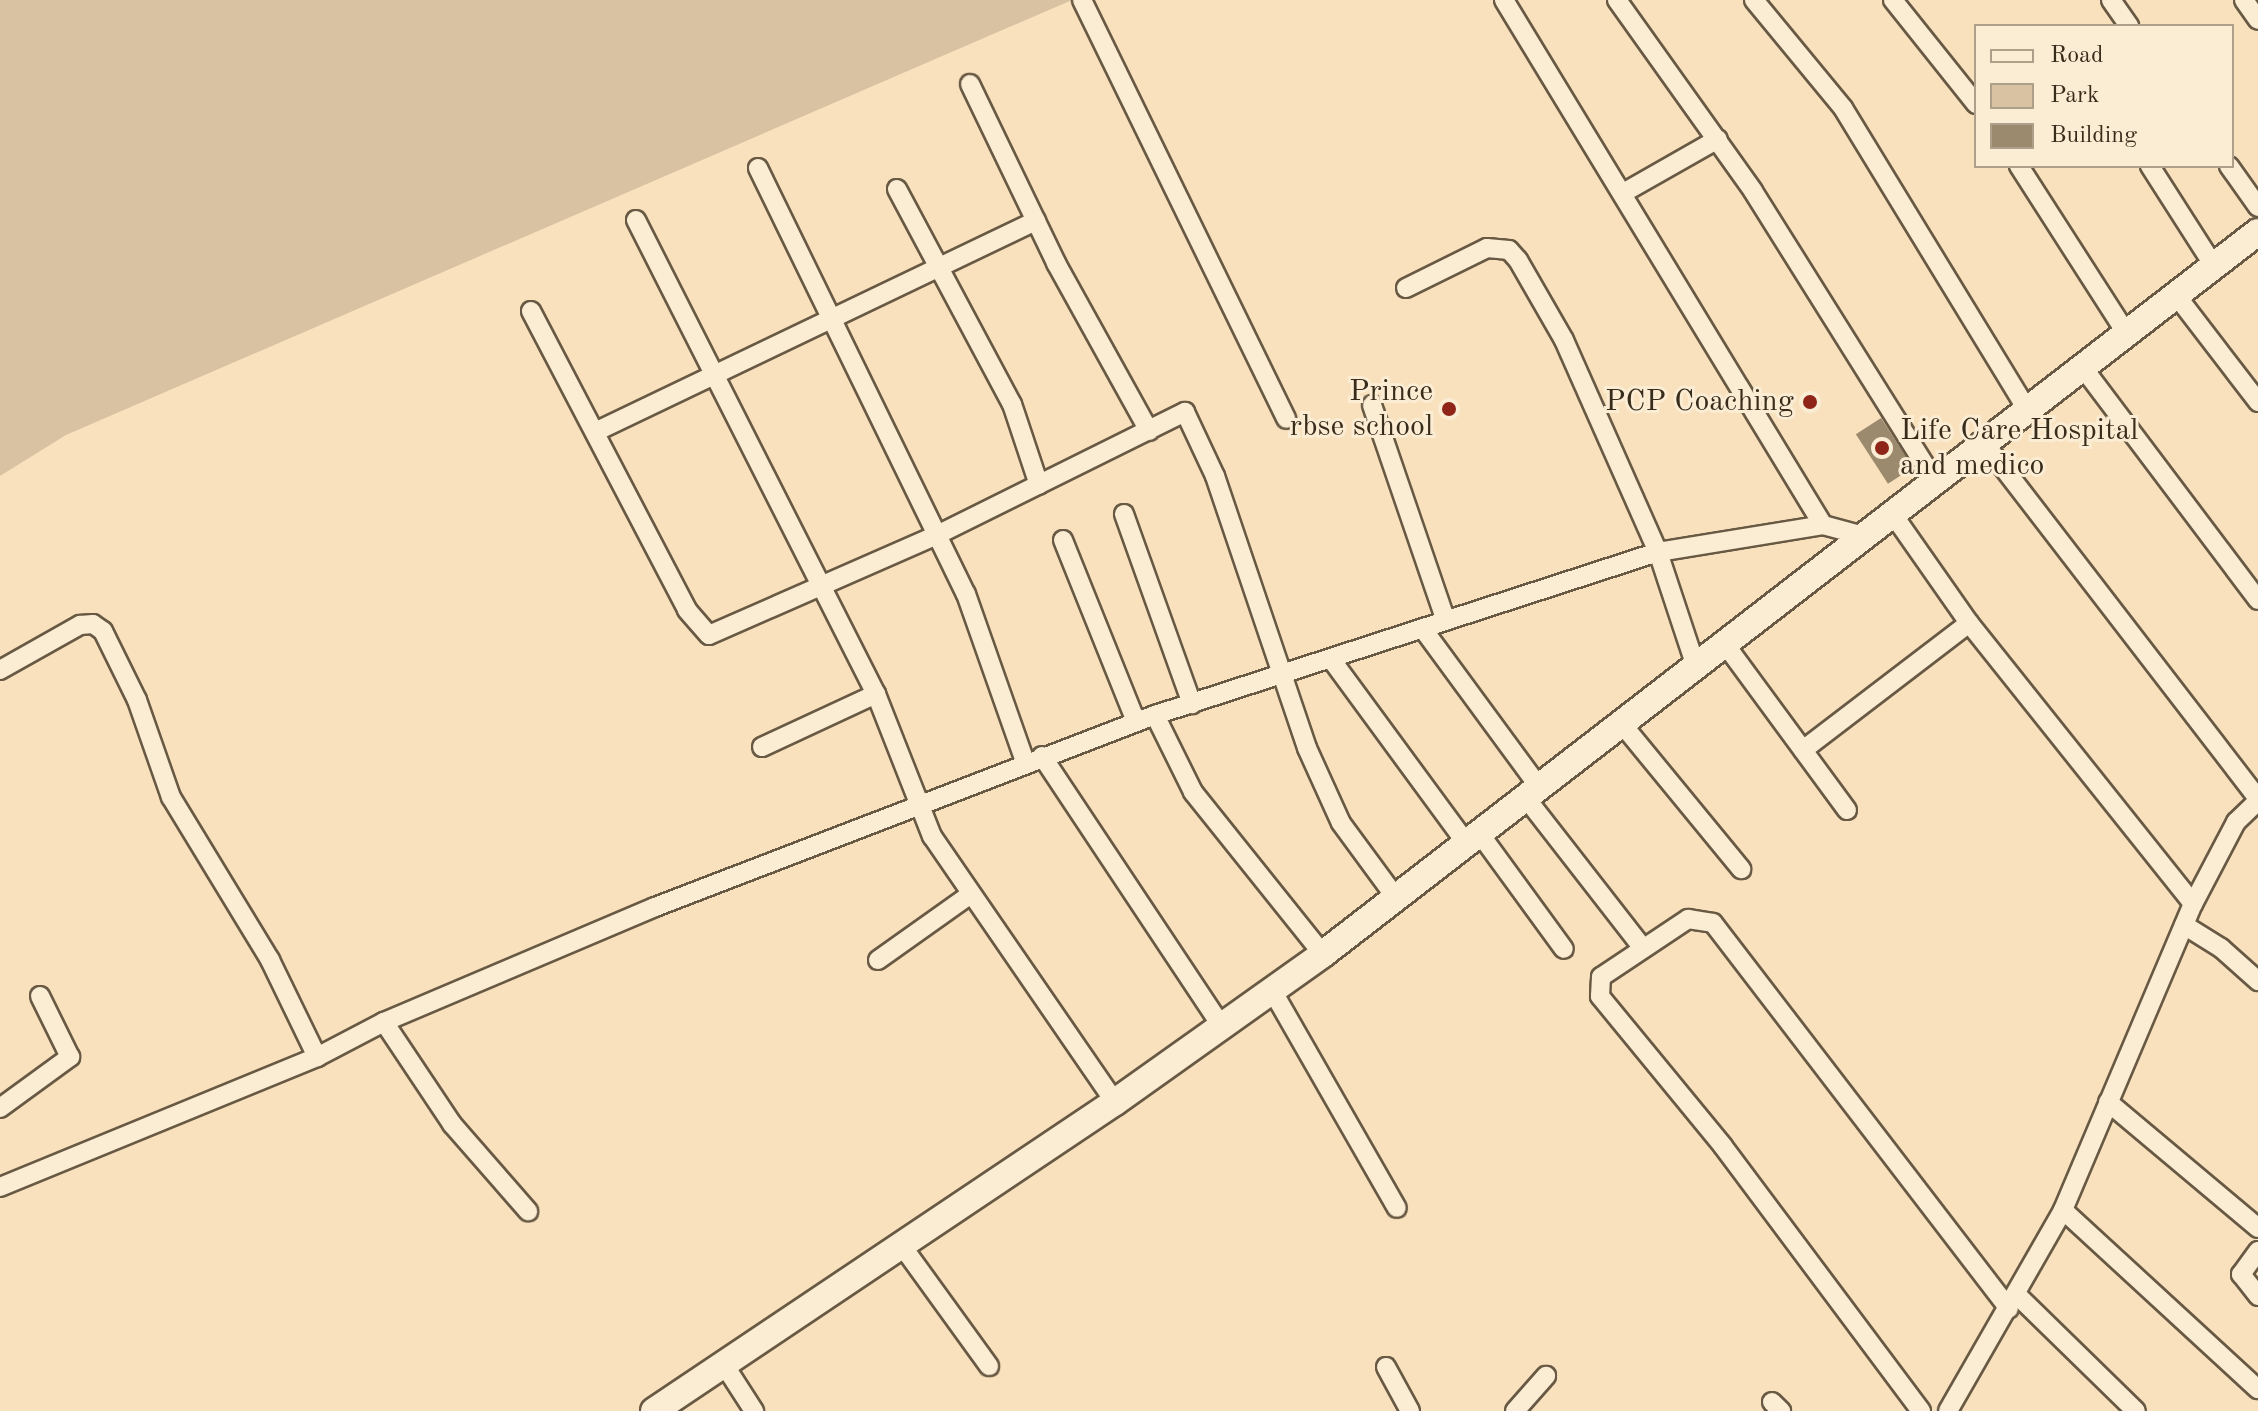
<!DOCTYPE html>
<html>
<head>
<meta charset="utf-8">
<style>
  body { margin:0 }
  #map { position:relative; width:2258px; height:1411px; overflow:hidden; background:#f9e1bd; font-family:"Old Standard TT",serif }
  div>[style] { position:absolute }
  .green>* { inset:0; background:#d8c2a1 }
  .building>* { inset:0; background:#9c8a6f; transform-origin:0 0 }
  .roads { filter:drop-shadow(2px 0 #685944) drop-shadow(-2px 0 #685944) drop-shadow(0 2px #685944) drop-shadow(0 -2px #685944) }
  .street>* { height:18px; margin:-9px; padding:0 9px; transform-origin:9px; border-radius:9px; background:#fbecd4 }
  .secondary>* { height:26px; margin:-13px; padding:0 13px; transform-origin:13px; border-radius:13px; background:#fbecd4 }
  .dots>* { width:22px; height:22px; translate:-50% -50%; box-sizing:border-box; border:4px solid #fbecd4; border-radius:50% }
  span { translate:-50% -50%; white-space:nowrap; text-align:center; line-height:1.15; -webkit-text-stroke:6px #fbecd4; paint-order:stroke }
  .poi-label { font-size:30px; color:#382c1b }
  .right { translate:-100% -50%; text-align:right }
  .left { translate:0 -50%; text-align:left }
  .legend { position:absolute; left:1974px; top:24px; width:260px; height:144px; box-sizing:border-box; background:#fbecd4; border:2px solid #ad9f8a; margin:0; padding:10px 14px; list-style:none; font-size:24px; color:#382c1b }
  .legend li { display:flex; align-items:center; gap:16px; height:40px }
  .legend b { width:40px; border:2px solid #ad9f8a }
</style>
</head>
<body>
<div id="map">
  <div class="green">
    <i style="clip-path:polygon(0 0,1072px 0,66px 435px,0 476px)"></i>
  </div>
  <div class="building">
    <i style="left:1881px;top:418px;width:59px;height:30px;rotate:57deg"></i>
  </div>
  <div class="roads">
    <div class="street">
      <i style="left:1082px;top:0;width:466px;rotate:64deg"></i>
      <i style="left:1504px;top:0;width:614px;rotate:58.72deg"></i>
      <i style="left:1617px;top:0;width:234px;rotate:54.5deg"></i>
      <i style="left:1753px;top:191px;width:342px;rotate:57.9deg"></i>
      <i style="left:1754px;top:0;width:140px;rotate:50.5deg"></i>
      <i style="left:1843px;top:108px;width:357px;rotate:58.6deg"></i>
      <i style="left:1893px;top:0;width:133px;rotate:51.4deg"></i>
      <i style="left:2111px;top:0;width:32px;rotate:55deg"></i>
      <i style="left:2244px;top:0;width:24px;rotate:55deg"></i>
      <i style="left:970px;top:84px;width:199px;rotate:64.3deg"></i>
      <i style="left:1056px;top:263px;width:192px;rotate:61deg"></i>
      <i style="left:2019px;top:166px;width:200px;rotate:57.3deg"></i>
      <i style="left:2150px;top:166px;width:119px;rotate:57.4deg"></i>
      <i style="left:2229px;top:166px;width:50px;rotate:54.7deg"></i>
      <i style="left:758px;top:168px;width:474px;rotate:64deg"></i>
      <i style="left:966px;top:594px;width:178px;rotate:70.6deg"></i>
      <i style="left:897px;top:189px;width:244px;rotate:61.9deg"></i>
      <i style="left:1012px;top:404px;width:85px;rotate:71.6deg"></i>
      <i style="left:1623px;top:193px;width:109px;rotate:-29.6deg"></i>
      <i style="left:636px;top:220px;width:531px;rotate:63.15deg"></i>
      <i style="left:876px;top:694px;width:153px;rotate:68.5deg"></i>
      <i style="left:932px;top:836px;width:323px;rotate:55.5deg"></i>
      <i style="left:1406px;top:288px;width:90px;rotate:-26.3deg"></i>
      <i style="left:1487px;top:248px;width:22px;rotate:5deg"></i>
      <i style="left:1509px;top:250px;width:13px;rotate:48deg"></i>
      <i style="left:1518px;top:260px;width:92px;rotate:60.1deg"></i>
      <i style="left:1564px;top:340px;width:232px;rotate:66.1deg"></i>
      <i style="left:1658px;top:552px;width:121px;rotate:71.7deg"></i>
      <i style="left:2176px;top:295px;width:135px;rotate:52.5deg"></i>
      <i style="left:531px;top:311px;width:337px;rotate:62.4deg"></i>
      <i style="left:687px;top:610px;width:33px;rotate:49deg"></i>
      <i style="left:709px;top:635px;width:249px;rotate:-23.7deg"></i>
      <i style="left:937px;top:535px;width:277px;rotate:-26.4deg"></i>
      <i style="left:1185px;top:412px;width:71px;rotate:64.9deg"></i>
      <i style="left:1215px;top:476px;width:287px;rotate:71.3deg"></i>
      <i style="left:1307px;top:748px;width:82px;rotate:65.6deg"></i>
      <i style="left:1341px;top:823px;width:93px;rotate:53.7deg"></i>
      <i style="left:2084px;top:369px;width:289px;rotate:53deg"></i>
      <i style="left:1372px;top:405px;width:228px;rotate:71.1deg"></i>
      <i style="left:595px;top:432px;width:489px;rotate:-25.6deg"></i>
      <i style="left:1985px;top:444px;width:447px;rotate:52.4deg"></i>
      <i style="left:1892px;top:513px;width:134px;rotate:55deg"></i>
      <i style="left:1969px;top:623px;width:359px;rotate:51.4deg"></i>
      <i style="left:1124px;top:514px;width:202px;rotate:70.3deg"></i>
      <i style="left:1063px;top:540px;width:196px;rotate:68.1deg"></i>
      <i style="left:1423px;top:629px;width:197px;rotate:53.7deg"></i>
      <i style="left:1725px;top:644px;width:206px;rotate:53.7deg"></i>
      <i style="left:1331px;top:659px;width:230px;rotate:53.7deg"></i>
      <i style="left:0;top:670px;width:92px;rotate:-29.4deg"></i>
      <i style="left:80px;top:625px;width:13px;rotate:-4deg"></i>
      <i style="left:93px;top:624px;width:12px;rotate:35deg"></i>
      <i style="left:103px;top:631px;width:77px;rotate:63.8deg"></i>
      <i style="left:137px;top:700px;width:103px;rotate:70.7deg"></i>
      <i style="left:171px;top:797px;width:191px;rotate:58.7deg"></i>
      <i style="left:270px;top:960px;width:108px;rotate:64.1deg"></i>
      <i style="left:1155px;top:715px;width:86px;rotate:63.7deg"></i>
      <i style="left:1193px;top:792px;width:208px;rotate:51.3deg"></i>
      <i style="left:1622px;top:724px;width:188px;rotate:50.6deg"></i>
      <i style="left:762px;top:747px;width:126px;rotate:-24.9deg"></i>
      <i style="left:1803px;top:750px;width:209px;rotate:-37.4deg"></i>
      <i style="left:1042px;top:756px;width:323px;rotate:56.4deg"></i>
      <i style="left:1526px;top:798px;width:189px;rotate:52.1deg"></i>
      <i style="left:1480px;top:834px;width:142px;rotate:53.9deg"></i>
      <i style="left:2184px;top:925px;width:44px;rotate:31.9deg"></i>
      <i style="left:2221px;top:948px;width:50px;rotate:41.7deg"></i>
      <i style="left:878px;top:960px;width:114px;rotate:-35.4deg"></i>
      <i style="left:1272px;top:990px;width:251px;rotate:60.2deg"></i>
      <i style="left:384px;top:1022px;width:123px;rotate:56.3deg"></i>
      <i style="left:452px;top:1124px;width:116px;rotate:48.9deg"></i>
      <i style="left:2108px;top:1102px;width:196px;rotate:40deg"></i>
      <i style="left:0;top:1108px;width:87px;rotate:-36.1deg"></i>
      <i style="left:70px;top:1057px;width:68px;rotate:-116.2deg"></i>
      <i style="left:0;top:1187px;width:343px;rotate:-22.3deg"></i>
      <i style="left:317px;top:1057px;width:76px;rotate:-27.6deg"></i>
      <i style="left:384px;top:1022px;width:294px;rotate:-23deg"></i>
      <i style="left:655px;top:907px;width:536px;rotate:-21.01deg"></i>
      <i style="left:1155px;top:715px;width:529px;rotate:-17.96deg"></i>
      <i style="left:1658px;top:552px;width:167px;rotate:-9.3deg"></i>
      <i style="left:1823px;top:525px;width:42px;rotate:15deg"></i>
      <i style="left:2063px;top:1210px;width:265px;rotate:42.6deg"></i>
      <i style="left:900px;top:1243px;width:152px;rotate:54.1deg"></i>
      <i style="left:2258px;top:1251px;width:29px;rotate:126deg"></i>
      <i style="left:2241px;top:1274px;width:28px;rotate:52deg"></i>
      <i style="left:2017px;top:1295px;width:166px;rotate:44.3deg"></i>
      <i style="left:725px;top:1366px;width:54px;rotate:57.2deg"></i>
      <i style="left:1386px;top:1367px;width:50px;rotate:61.4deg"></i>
      <i style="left:1772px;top:1402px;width:13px;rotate:45deg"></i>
      <i style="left:1515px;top:1411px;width:47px;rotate:-48.5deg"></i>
      <i style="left:1921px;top:1411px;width:331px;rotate:-126.8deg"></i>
      <i style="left:1723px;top:1146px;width:194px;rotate:-129.4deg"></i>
      <i style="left:1600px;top:996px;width:19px;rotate:-87deg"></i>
      <i style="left:1601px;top:977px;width:105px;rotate:-33.7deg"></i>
      <i style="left:1688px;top:919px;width:25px;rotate:9deg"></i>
      <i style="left:1713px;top:923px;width:486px;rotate:52.5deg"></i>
      <i style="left:1948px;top:1411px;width:232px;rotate:-60.2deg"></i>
      <i style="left:2063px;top:1210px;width:332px;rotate:-67deg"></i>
      <i style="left:2193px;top:904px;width:93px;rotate:-62.3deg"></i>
      <i style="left:2236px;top:822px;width:30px;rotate:-44deg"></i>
    </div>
    <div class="secondary">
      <i style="left:654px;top:1411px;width:555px;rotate:-33.83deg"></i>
      <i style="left:1115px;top:1102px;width:255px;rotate:-35.4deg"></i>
      <i style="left:1323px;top:954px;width:1181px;rotate:-37.68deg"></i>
    </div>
  </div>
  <div class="dots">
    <i style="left:1810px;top:402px;background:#8f2418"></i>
    <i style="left:1449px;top:409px;background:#8f2418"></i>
    <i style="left:1882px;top:448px;background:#8f2418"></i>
  </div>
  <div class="poi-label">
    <span class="right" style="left:1433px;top:409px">Prince<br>rbse school</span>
    <span class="right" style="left:1794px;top:402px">PCP Coaching</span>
    <span class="left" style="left:1900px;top:448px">Life Care Hospital<br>and medico</span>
  </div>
  <ul class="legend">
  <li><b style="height:10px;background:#fbecd4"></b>Road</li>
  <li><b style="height:22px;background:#d8c2a1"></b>Park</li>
  <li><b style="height:22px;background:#9c8a6f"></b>Building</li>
  </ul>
</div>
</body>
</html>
